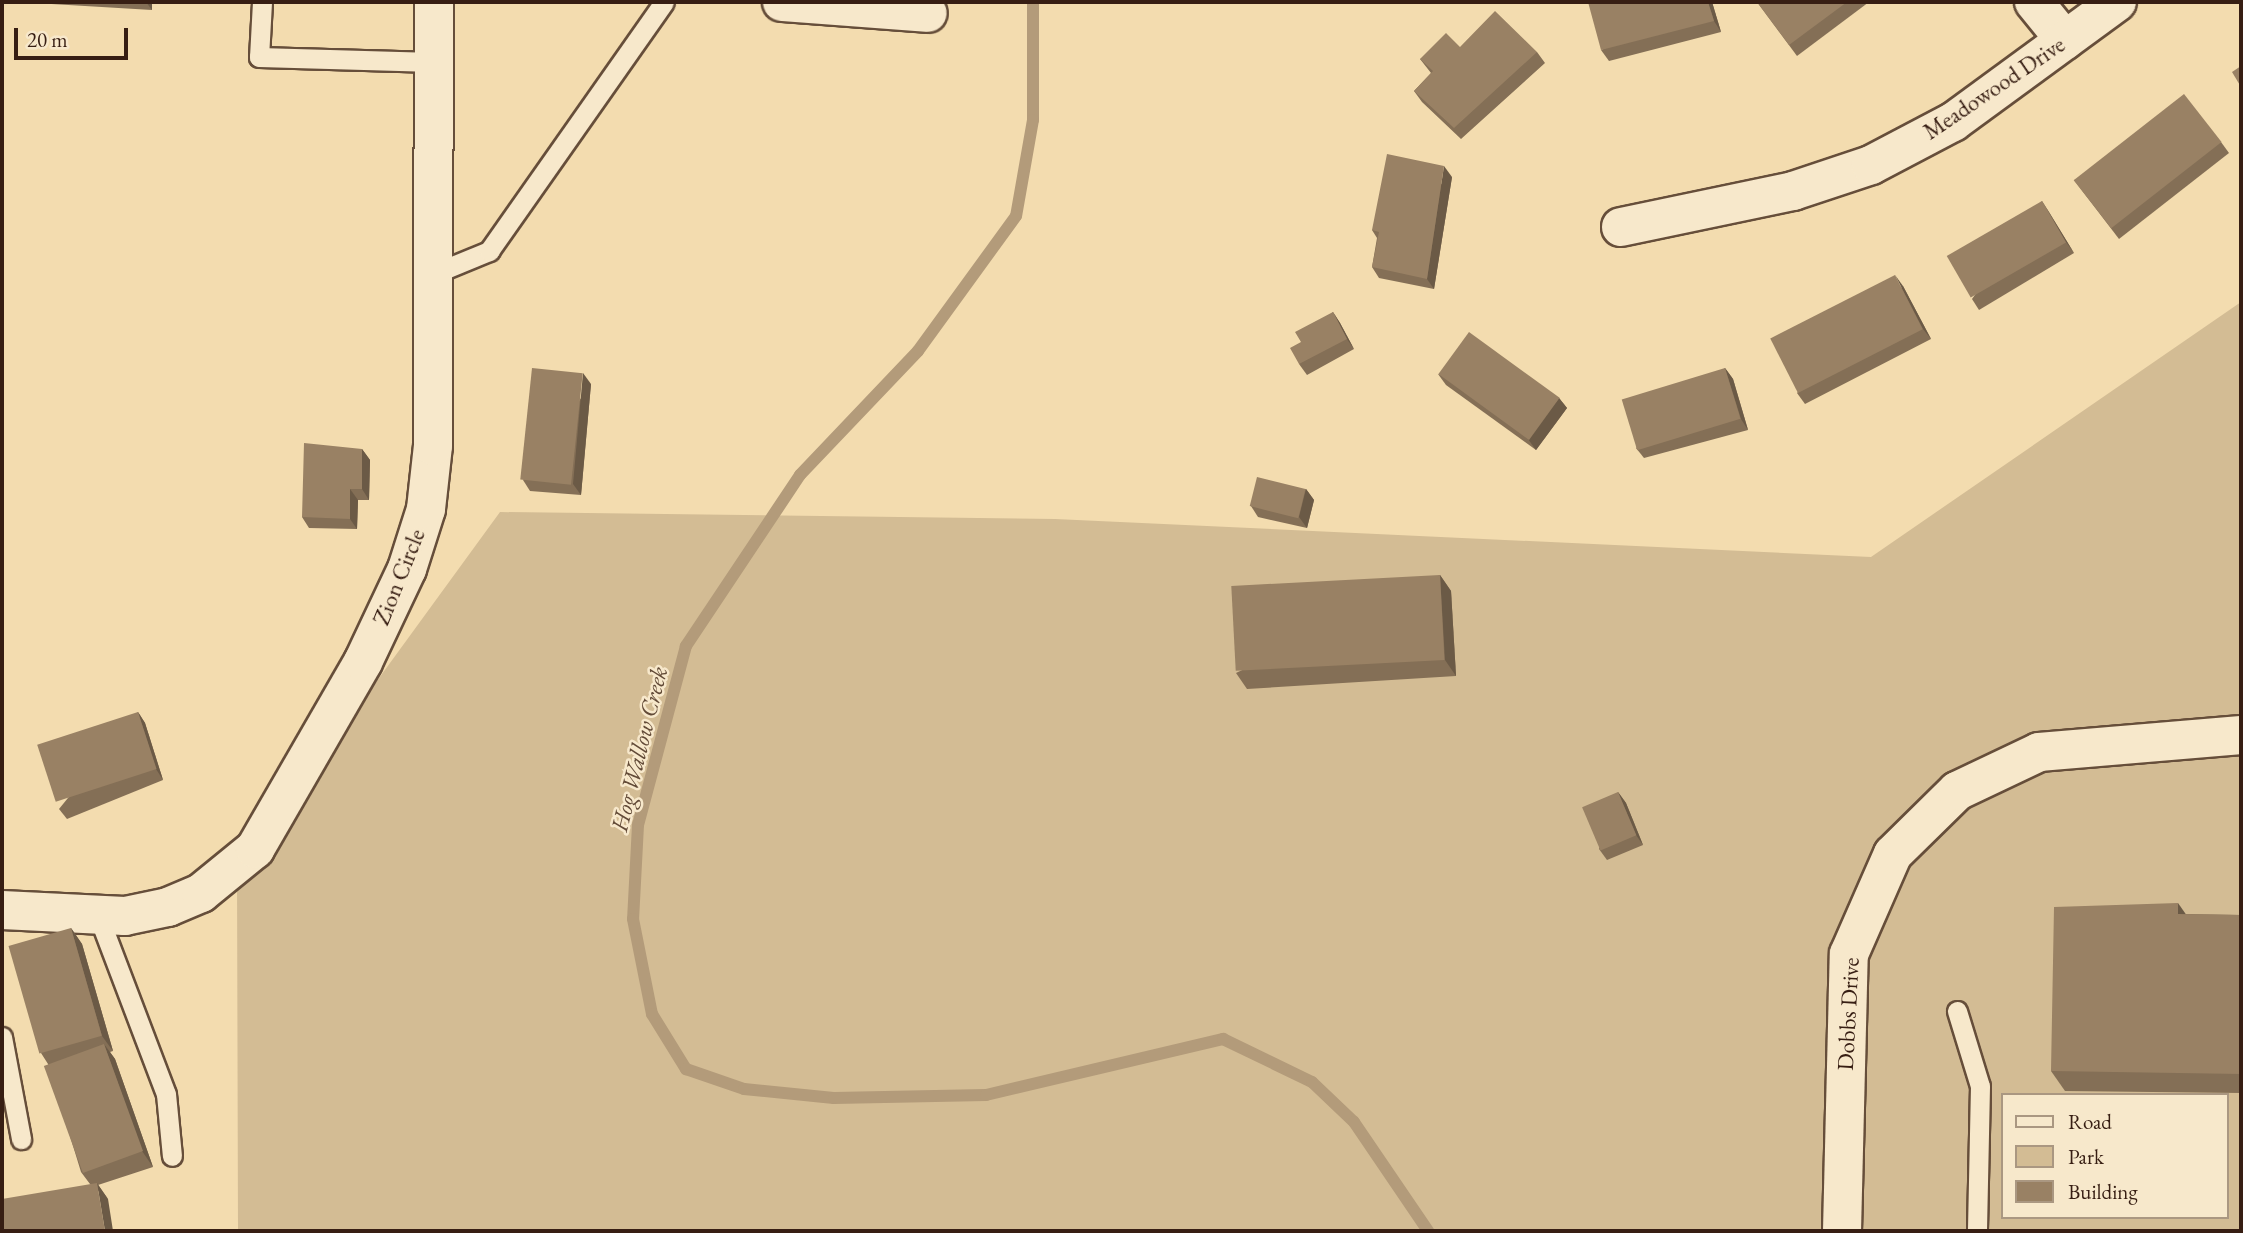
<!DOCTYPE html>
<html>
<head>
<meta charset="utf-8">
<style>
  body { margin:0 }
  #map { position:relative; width:2243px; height:1233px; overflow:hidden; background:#f3dcaf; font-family:"EB Garamond",serif }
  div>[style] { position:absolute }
  .green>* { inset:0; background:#d3bc94 }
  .stream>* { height:12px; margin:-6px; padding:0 6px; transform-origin:6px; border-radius:6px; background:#b39b7a }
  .roads { filter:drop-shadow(2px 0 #664e3a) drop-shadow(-2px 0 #664e3a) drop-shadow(0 2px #664e3a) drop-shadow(0 -2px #664e3a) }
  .lane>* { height:19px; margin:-9.5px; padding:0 9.5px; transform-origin:9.5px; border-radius:9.5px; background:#f7e8cb }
  .street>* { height:38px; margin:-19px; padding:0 19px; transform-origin:19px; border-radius:19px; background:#f7e8cb }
  .wall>* { inset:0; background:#846f56 }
  .shaded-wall>* { inset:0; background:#6b5a46 }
  .building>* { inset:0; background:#998164; transform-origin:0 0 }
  span { translate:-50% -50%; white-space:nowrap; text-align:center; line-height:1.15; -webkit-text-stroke:5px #f7e8cb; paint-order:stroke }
  .street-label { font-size:23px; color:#371e13 }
  .water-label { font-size:24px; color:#624a37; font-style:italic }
  .frame { position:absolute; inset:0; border:4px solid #371e13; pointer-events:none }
  .legend { position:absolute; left:2001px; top:1093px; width:228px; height:126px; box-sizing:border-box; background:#f7e8cb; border:2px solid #aa9781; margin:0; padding:9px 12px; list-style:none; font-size:21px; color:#371e13 }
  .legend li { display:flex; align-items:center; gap:14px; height:35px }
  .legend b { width:35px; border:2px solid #aa9781 }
  .scale { position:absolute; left:14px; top:28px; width:114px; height:32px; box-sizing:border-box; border:4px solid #371e13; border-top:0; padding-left:9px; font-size:21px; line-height:24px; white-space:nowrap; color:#371e13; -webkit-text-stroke:5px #f7e8cb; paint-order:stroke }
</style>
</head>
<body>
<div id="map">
  <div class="green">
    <i style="clip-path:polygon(evenodd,2241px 302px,2241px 1231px,238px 1231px,237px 873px,500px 512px,1055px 519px,1871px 557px,2241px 302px,2003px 1095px,2227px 1095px,2227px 1217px,2003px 1217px,2003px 1095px)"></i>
  </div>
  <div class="stream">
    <i style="left:1033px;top:2px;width:118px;rotate:90deg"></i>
    <i style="left:1033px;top:120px;width:97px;rotate:100deg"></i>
    <i style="left:1016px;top:216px;width:167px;rotate:126deg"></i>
    <i style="left:918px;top:351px;width:171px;rotate:133.6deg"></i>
    <i style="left:800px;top:475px;width:206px;rotate:123.7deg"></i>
    <i style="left:686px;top:646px;width:185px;rotate:105deg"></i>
    <i style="left:638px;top:825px;width:94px;rotate:93deg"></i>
    <i style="left:633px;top:919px;width:97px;rotate:78.7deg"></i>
    <i style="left:652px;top:1014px;width:65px;rotate:58.3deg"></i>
    <i style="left:686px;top:1069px;width:61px;rotate:19deg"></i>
    <i style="left:744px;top:1089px;width:90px;rotate:5.7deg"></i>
    <i style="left:834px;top:1098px;width:152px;rotate:-1.1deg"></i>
    <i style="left:986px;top:1095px;width:244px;rotate:-13.3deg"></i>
    <i style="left:1223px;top:1039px;width:99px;rotate:25.8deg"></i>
    <i style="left:1312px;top:1082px;width:58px;rotate:43.6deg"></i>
    <i style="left:1354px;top:1122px;width:132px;rotate:55.8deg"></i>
  </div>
  <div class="roads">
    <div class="lane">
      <i style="left:262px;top:2px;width:55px;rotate:93.1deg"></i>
      <i style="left:259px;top:57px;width:175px;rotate:1.6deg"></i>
      <i style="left:433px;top:274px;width:61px;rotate:-22.3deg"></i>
      <i style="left:489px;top:251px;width:304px;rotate:-54.9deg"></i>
      <i style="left:98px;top:915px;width:191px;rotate:69.2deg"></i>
      <i style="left:166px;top:1094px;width:62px;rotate:84.5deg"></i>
      <i style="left:1957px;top:1011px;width:78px;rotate:73deg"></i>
      <i style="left:1980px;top:1086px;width:145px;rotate:91.2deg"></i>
      <i style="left:2px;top:1037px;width:104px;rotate:79.4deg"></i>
    </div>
    <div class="street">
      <i style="left:782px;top:2px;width:146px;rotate:4.3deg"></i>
      <i style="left:2034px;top:2px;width:49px;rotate:50.8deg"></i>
      <i style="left:1621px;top:227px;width:176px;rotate:-11.8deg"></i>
      <i style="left:1793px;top:191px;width:82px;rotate:-18.4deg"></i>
      <i style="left:1871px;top:165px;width:93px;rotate:-27.7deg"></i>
      <i style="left:1953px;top:122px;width:203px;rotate:-36.2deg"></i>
      <i style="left:2px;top:910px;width:123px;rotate:2.8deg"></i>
      <i style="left:125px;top:916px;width:44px;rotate:-11.8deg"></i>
      <i style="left:168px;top:907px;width:36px;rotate:-23deg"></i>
      <i style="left:201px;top:893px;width:70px;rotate:-39.2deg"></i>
      <i style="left:255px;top:849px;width:216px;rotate:-60deg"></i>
      <i style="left:363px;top:662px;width:103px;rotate:-64.7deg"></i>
      <i style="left:407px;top:569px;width:63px;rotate:-72.4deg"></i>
      <i style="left:426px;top:509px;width:63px;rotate:-83.7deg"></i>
      <i style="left:433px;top:446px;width:444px;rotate:-89.9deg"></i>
      <i style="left:1842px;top:1231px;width:277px;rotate:-88.6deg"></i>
      <i style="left:1849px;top:954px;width:109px;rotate:-66.3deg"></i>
      <i style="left:1893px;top:854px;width:90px;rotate:-44.5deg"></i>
      <i style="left:1957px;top:791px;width:91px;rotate:-25.4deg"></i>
      <i style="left:2039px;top:752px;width:203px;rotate:-4.8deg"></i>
    </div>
  </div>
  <div class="wall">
    <i style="clip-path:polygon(18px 2px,152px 2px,152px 10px)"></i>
    <i style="clip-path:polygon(1712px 2px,1721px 32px,1609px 61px,1601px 50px)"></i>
    <i style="clip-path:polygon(1757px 2px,1869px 2px,1797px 56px)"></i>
    <i style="clip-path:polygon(1460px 47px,1537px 52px,1545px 63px,1461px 139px,1422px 102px,1414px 91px,1431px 73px,1420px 59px)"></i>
    <i style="clip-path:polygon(2221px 142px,2229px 153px,2119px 239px,2074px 180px)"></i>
    <i style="clip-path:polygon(1452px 177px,1434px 289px,1379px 278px,1372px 267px,1377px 238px,1372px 230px)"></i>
    <i style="clip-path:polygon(2042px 201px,2074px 253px,1979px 310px,1972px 299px)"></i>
    <i style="clip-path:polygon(1903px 286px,1931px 339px,1805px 404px,1797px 393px)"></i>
    <i style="clip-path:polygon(1333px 312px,1340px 323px,1354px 349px,1307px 375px,1299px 364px,1301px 342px)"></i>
    <i style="clip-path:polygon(1725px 368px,1733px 379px,1748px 430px,1644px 458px,1636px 448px)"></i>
    <i style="clip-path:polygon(1438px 374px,1559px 398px,1567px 408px,1536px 450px,1446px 385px)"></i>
    <i style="clip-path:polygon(591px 384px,581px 495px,530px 491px,523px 480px)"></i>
    <i style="clip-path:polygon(362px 449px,370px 460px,369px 500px,358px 500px,357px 529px,309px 528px,302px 517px)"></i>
    <i style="clip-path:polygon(1306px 489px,1314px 500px,1307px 528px,1258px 517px,1251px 506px)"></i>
    <i style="clip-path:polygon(1440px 575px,1451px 591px,1456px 676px,1247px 689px,1236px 673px)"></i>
    <i style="clip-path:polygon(138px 712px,145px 723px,163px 780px,67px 819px,59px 809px)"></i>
    <i style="clip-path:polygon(1618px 792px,1626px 803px,1643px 845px,1607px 860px,1599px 849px)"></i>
    <i style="clip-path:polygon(2185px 914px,2241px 915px,2241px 1093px,2065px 1091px,2051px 1071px)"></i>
    <i style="clip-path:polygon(71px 928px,82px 944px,113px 1051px,110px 1052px,115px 1059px,153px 1167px,98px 1185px,108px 1199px,90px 1184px,81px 1172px,48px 1064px,41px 1053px)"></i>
  </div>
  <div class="shaded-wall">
    <i style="clip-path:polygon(146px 2px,152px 2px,152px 10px)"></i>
    <i style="clip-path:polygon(1708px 2px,1712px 2px,1721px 32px,1714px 21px)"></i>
    <i style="clip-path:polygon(1444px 166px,1452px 177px,1434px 289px,1427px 279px)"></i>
    <i style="clip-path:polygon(2042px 201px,2049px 212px,2074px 253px,2066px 242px)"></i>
    <i style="clip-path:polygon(1895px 275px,1903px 286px,1931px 339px,1923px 329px)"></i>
    <i style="clip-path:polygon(1333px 312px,1340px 323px,1354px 349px,1347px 339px)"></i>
    <i style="clip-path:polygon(1725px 368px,1733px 379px,1748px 430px,1741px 419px)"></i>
    <i style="clip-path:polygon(583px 373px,591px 384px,581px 495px,573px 484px)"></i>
    <i style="clip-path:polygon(1559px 398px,1567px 408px,1536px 450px,1528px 439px)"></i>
    <i style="clip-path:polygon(362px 449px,370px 460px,369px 500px,362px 489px)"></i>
    <i style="clip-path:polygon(350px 489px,358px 500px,357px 529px,350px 519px)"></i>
    <i style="clip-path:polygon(1306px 489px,1314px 500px,1307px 528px,1299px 517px)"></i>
    <i style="clip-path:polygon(1440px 575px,1451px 591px,1456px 676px,1445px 660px)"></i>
    <i style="clip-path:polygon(138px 712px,145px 723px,163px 780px,156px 769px)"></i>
    <i style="clip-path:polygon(1618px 792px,1626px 803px,1643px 845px,1636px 835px)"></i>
    <i style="clip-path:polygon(2178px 903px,2192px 923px,2178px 914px)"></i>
    <i style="clip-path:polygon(71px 928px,82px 944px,113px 1051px,102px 1036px)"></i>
    <i style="clip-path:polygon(104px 1044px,115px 1059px,153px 1167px,142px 1151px)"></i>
    <i style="clip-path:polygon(97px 1183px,108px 1199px,113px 1231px,105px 1231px)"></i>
  </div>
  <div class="building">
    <i style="clip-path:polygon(1588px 2px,1708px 2px,1714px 21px,1601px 50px)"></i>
    <i style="clip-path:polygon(1757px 2px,1847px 2px,1789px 45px)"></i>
    <i style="clip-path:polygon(1495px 11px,1537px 52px,1454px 128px,1414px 91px,1433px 71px,1420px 59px,1446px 33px,1460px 47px)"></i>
    <i style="clip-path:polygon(2241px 66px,2241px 87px,2232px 72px)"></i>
    <i style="left:2184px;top:94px;width:61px;height:140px;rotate:52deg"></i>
    <i style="clip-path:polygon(1387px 154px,1444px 166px,1427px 279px,1372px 267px,1379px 232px,1372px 230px)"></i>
    <i style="left:2042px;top:201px;width:48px;height:110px;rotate:60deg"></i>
    <i style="left:1895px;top:275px;width:61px;height:140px;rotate:63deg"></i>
    <i style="clip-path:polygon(1333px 312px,1347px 339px,1299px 364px,1290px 348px,1301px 342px,1295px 332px)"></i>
    <i style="left:1469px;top:332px;width:112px;height:52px;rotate:36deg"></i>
    <i style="left:532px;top:368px;width:51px;height:112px;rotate:6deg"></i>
    <i style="left:1725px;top:368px;width:53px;height:108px;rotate:73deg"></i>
    <i style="clip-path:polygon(304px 443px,362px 449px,362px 489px,350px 489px,350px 519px,302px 517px)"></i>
    <i style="left:1257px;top:477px;width:50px;height:30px;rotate:14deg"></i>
    <i style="left:1440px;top:575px;width:85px;height:209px;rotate:87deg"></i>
    <i style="left:138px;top:712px;width:60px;height:106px;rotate:72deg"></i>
    <i style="left:1618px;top:792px;width:47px;height:39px;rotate:67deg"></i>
    <i style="clip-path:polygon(2178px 903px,2178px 914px,2241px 915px,2241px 1074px,2051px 1071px,2054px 907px)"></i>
    <i style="left:71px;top:928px;width:112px;height:65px;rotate:74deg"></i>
    <i style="left:104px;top:1044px;width:114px;height:64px;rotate:70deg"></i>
    <i style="clip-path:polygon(97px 1183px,105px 1231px,2px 1231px,2px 1199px)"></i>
  </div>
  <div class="street-label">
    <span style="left:1994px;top:88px;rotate:-34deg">Meadowood Drive</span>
    <span style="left:399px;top:577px;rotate:-68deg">Zion Circle</span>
    <span style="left:1848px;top:1014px;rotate:-87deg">Dobbs Drive</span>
  </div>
  <div class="water-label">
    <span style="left:639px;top:749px;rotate:-76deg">Hog Wallow Creek</span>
  </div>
  <div class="frame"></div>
  <ul class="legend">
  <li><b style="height:9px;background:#f7e8cb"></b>Road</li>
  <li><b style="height:19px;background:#d3bc94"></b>Park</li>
  <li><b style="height:19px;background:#998164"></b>Building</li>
  </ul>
  <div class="scale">20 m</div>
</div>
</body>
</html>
